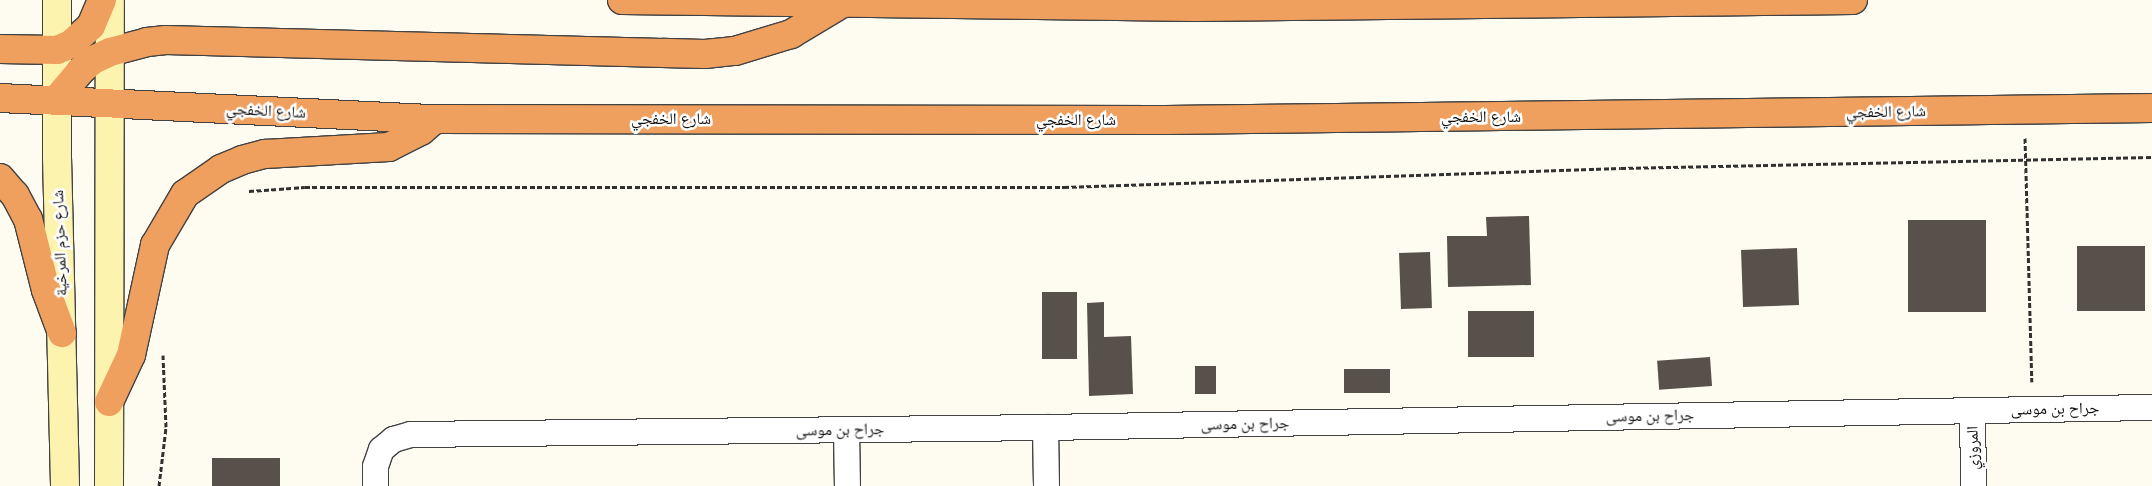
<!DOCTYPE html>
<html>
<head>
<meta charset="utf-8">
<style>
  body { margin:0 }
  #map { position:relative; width:2152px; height:486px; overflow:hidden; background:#fefcf1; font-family:Spectral,"Noto Naskh Arabic",serif }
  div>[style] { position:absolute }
  .building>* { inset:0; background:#57504b; transform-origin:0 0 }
  .path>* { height:3px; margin-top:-1.5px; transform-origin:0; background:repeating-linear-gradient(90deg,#313131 0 5px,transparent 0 7.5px) }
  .roads { filter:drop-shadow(1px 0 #424242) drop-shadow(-1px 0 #424242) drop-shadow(0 1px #424242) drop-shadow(0 -1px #424242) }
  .street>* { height:25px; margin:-12.5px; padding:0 12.5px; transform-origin:12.5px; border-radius:12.5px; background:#fff }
  .secondary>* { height:28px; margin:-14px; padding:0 14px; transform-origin:14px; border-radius:14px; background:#fcf3af }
  .highway>* { height:28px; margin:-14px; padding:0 14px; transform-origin:14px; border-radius:14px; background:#efa05f }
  span { translate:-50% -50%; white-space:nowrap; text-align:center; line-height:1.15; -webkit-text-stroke:5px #fff; paint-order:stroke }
  .street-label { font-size:16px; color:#0f0f0f }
</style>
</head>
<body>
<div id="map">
  <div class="building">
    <i style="clip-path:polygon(1529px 216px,1531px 285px,1448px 287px,1447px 236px,1487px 236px,1486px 217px)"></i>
    <i style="left:1908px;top:220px;width:78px;height:92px"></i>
    <i style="left:2077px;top:246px;width:68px;height:65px"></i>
    <i style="left:1797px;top:248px;width:57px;height:56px;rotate:88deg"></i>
    <i style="left:1430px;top:252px;width:56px;height:31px;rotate:88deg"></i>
    <i style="left:1042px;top:292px;width:35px;height:67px"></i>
    <i style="clip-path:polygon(1104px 302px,1104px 337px,1131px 336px,1133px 394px,1089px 396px,1087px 303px)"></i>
    <i style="left:1468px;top:311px;width:66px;height:46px"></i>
    <i style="left:1710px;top:357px;width:29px;height:53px;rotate:86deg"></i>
    <i style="left:1195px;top:366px;width:21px;height:28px"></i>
    <i style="left:1344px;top:369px;width:46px;height:24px"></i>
    <i style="left:280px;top:458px;width:28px;height:68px;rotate:90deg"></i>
  </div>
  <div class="path">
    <i style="left:2025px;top:138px;width:244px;rotate:88.4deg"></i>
    <i style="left:249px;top:191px;width:56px;rotate:-4.1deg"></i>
    <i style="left:305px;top:187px;width:759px"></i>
    <i style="left:1064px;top:187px;width:557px;rotate:-1.95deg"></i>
    <i style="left:1621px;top:168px;width:531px;rotate:-1.19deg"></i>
    <i style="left:159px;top:486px;width:59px;rotate:-83.2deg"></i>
    <i style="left:166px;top:427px;width:72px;rotate:-92.4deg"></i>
  </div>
  <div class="roads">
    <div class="street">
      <i style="left:1972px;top:410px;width:76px;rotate:89.2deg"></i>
      <i style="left:1045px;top:427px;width:59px;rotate:89deg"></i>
      <i style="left:846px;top:430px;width:56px;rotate:89deg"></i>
      <i style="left:375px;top:486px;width:20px;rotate:-90deg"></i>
      <i style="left:375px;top:466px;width:18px;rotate:-71deg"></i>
      <i style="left:381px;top:449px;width:16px;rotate:-40deg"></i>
      <i style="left:393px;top:439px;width:18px;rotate:-16deg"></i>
      <i style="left:410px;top:434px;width:635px;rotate:-0.63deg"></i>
      <i style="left:1045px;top:427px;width:1107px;rotate:-1.04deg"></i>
    </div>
    <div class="secondary">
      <i style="left:57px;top:0;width:157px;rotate:90deg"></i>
      <i style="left:57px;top:157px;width:329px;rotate:88.6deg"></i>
      <i style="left:109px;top:486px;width:486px;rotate:-89.9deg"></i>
    </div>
    <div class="highway">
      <i style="left:622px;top:0;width:573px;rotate:0.7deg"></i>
      <i style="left:1195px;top:7px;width:658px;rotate:-0.61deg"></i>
      <i style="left:0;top:49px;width:57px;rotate:1deg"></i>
      <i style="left:57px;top:50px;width:15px;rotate:-23deg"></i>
      <i style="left:71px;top:44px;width:27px;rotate:-42deg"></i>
      <i style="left:91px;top:26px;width:28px;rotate:-67deg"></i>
      <i style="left:0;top:98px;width:436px;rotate:2.8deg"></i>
      <i style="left:435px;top:119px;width:731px;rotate:0.08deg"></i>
      <i style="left:1166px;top:120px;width:986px;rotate:-0.7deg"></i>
      <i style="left:56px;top:100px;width:38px;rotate:-50deg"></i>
      <i style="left:80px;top:71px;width:17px;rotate:-40deg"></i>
      <i style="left:93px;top:60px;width:19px;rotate:-25deg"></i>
      <i style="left:110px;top:52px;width:38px;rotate:-15deg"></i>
      <i style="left:147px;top:42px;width:19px;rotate:-6deg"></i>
      <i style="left:166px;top:40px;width:539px;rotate:1.49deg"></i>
      <i style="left:705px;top:54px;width:30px;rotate:-6deg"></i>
      <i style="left:735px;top:51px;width:59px;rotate:-16.9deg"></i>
      <i style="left:791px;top:34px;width:58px;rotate:-31deg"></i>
      <i style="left:0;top:178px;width:23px;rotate:49deg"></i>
      <i style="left:15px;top:195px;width:27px;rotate:62deg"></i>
      <i style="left:28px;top:219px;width:73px;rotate:75.8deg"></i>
      <i style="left:46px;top:290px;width:46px;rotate:69.6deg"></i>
      <i style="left:109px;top:402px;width:52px;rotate:-64.9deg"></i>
      <i style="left:131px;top:355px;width:113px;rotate:-77.7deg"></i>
      <i style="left:155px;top:245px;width:59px;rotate:-59.5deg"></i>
      <i style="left:185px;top:194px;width:44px;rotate:-34.8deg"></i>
      <i style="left:221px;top:169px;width:23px;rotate:-23deg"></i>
      <i style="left:242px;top:160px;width:24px;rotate:-15deg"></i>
      <i style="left:265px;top:154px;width:124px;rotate:-3.2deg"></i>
      <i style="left:389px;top:147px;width:36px;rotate:-27deg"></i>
      <i style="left:421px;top:131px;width:18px;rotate:-41deg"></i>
    </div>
  </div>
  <div class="street-label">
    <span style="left:266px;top:111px;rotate:3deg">شارع الخفجي</span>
    <span style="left:1886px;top:112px;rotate:-1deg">شارع الخفجي</span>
    <span style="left:1481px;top:117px">شارع الخفجي</span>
    <span style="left:671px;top:119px">شارع الخفجي</span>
    <span style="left:1076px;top:120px">شارع الخفجي</span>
    <span style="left:60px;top:243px;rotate:-92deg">شارع حزم المرخية</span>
    <span style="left:2055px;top:409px;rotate:-1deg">جراح بن موسى</span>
    <span style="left:1650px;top:416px;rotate:-1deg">جراح بن موسى</span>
    <span style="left:1245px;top:424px;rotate:-1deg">جراح بن موسى</span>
    <span style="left:840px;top:430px;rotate:-1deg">جراح بن موسى</span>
    <span style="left:1973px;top:448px;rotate:-91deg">المروزي</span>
  </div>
</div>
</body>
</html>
